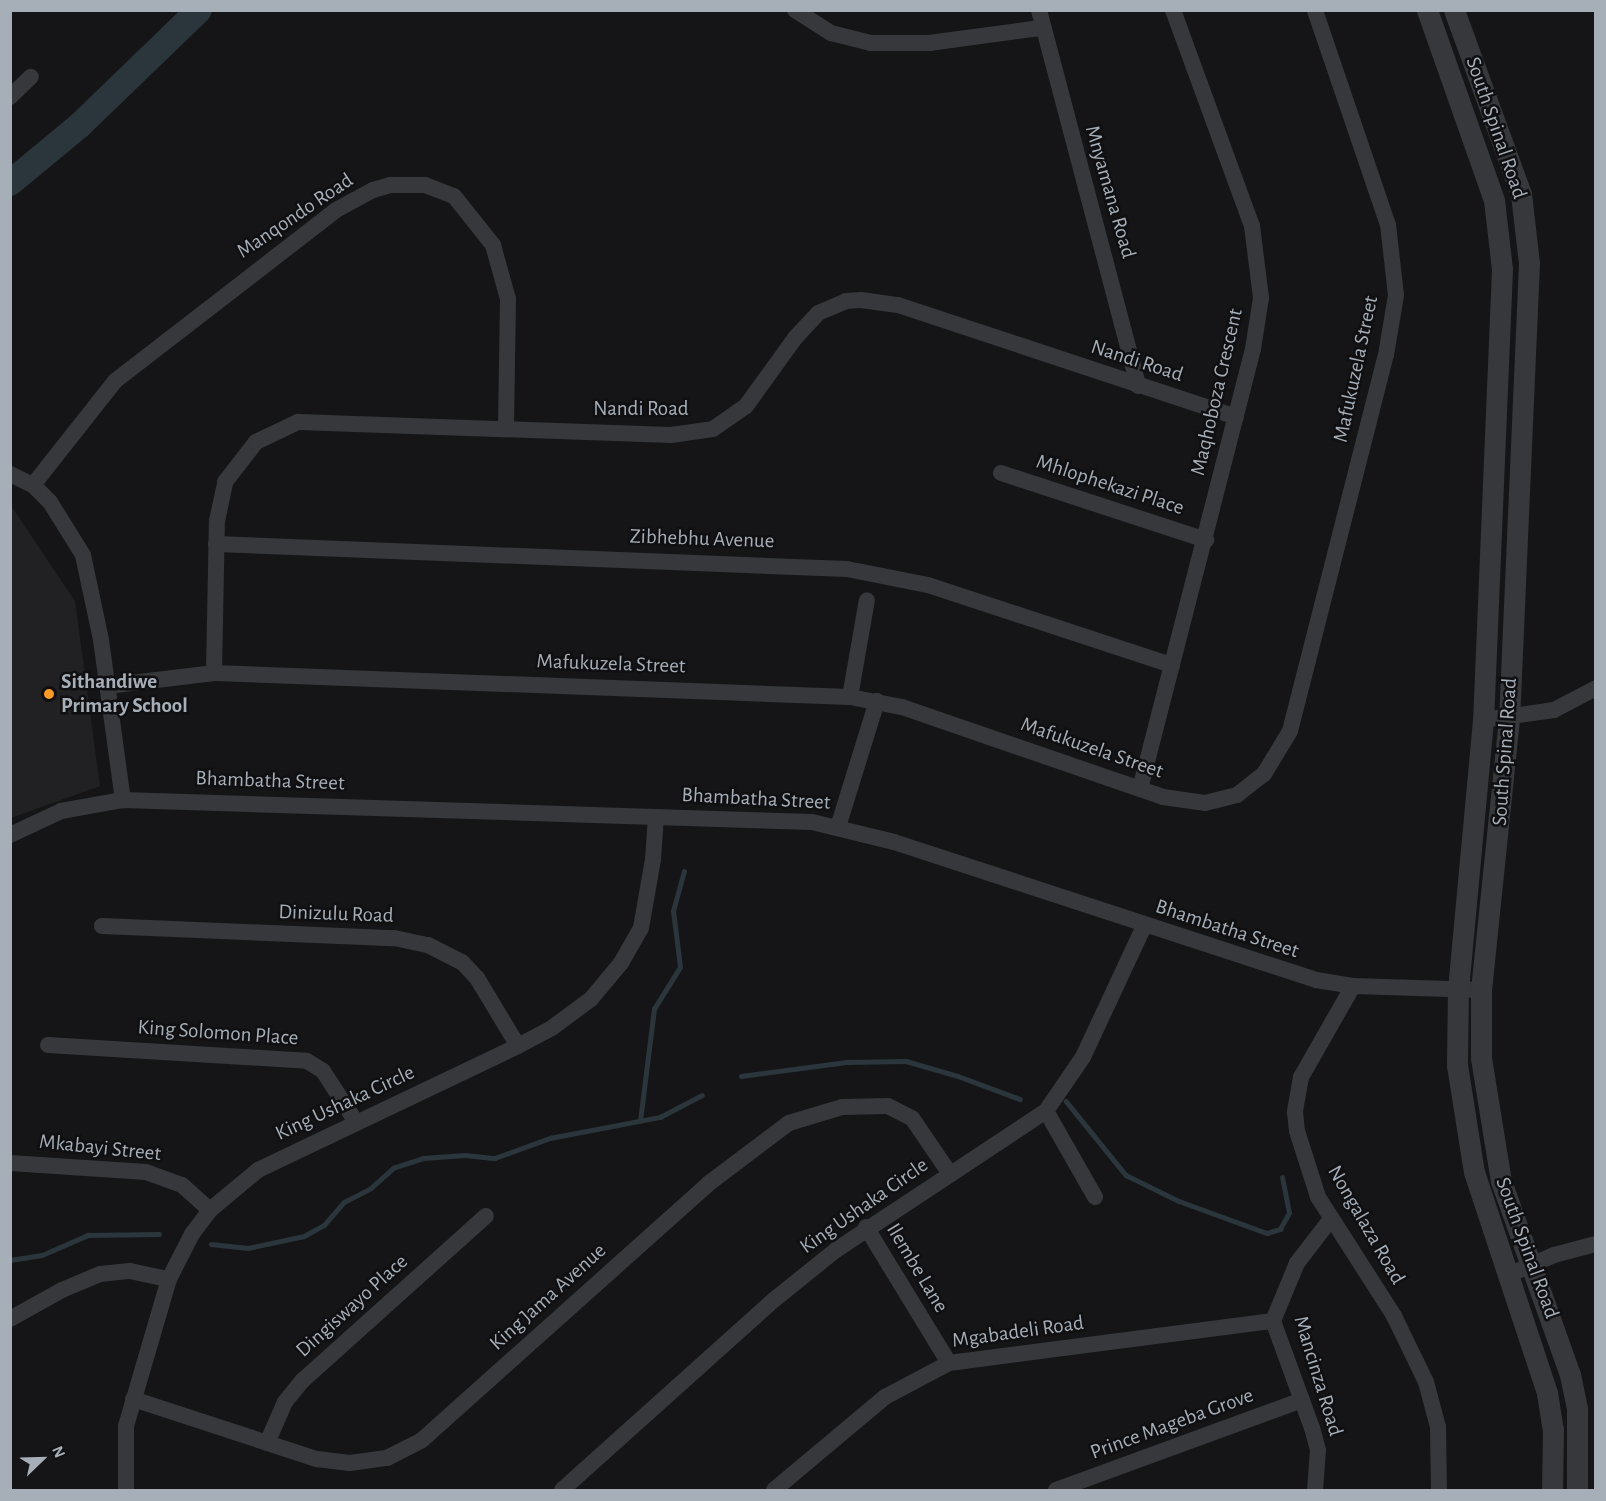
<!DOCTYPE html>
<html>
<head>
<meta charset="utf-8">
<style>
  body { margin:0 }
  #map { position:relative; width:1606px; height:1501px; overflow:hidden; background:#151517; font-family:"Alegreya Sans",sans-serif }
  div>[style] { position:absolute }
  .built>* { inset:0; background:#212124 }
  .stream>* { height:4.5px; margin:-2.25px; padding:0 2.25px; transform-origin:2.25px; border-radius:2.25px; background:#2a363b }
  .river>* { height:26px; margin:-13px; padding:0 13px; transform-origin:13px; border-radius:13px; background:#2a363b }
  .minor>* { height:16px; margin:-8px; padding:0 8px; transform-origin:8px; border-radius:8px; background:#36383c }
  .tertiary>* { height:21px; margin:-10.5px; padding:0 10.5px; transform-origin:10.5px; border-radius:10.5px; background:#36383c }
  .dots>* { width:16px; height:16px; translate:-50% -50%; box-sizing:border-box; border:3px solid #101012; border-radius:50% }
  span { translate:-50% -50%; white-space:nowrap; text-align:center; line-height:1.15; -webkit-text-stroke:5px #101012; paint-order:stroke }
  .street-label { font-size:21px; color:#a6aeb8 }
  .poi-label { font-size:21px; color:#a6aeb8; font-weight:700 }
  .left { translate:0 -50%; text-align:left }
  .frame { position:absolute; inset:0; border:12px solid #a6aeb8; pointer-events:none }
  .north { position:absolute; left:12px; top:1429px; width:60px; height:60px; -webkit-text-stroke:4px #101012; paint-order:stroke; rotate:67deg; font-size:16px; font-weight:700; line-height:24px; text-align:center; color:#a6aeb8 }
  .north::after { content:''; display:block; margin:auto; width:21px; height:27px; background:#a6aeb8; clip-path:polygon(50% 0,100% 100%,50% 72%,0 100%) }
</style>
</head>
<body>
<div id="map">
  <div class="built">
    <i style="clip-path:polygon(10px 504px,75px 601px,100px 786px,11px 818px)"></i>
  </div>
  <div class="stream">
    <i style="left:741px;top:1076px;width:108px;rotate:-7.5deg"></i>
    <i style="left:848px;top:1062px;width:58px;rotate:-1deg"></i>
    <i style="left:906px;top:1061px;width:54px;rotate:16.1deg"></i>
    <i style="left:958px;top:1076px;width:66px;rotate:20.4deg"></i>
    <i style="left:1066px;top:1101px;width:95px;rotate:51deg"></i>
    <i style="left:1126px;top:1175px;width:59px;rotate:26.1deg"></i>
    <i style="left:1179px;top:1201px;width:94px;rotate:20deg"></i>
    <i style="left:1267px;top:1233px;width:14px;rotate:-17deg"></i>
    <i style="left:1280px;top:1229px;width:18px;rotate:-61deg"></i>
    <i style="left:1289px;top:1213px;width:36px;rotate:-101deg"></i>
    <i style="left:640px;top:1121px;width:113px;rotate:-82.9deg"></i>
    <i style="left:654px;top:1009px;width:49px;rotate:-58.2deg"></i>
    <i style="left:680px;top:967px;width:56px;rotate:-97.1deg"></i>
    <i style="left:673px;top:911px;width:41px;rotate:-74.6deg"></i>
    <i style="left:211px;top:1244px;width:37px;rotate:6deg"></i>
    <i style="left:248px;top:1248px;width:57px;rotate:-12.1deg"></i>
    <i style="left:304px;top:1236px;width:23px;rotate:-29deg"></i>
    <i style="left:324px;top:1225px;width:30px;rotate:-49deg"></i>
    <i style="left:344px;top:1202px;width:30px;rotate:-27deg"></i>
    <i style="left:371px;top:1188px;width:30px;rotate:-42deg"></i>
    <i style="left:393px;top:1168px;width:32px;rotate:-18deg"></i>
    <i style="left:423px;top:1158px;width:42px;rotate:-4.1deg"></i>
    <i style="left:465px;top:1155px;width:30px;rotate:6deg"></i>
    <i style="left:495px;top:1158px;width:59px;rotate:-20deg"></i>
    <i style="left:550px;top:1138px;width:112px;rotate:-10.8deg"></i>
    <i style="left:660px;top:1117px;width:47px;rotate:-27.6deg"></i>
    <i style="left:10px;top:1260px;width:32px;rotate:-9deg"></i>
    <i style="left:42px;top:1255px;width:50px;rotate:-23.5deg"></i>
    <i style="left:88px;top:1235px;width:71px;rotate:-0.8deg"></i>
  </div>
  <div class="river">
    <i style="left:10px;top:183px;width:91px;rotate:-39.6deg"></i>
    <i style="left:80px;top:125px;width:165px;rotate:-44deg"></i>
  </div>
  <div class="minor">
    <i style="left:795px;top:10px;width:43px;rotate:32.6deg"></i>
    <i style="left:831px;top:33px;width:41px;rotate:14deg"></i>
    <i style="left:871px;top:43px;width:58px"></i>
    <i style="left:929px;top:43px;width:112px;rotate:-7.7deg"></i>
    <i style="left:1039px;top:10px;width:389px;rotate:75.2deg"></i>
    <i style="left:10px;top:97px;width:29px;rotate:-44deg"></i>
    <i style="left:1001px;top:473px;width:216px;rotate:18.1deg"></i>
    <i style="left:10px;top:474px;width:25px;rotate:26deg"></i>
    <i style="left:33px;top:485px;width:24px;rotate:45deg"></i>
    <i style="left:50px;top:502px;width:62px;rotate:58.1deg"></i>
    <i style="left:83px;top:555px;width:87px;rotate:78deg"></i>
    <i style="left:101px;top:640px;width:162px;rotate:82.2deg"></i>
    <i style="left:33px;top:485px;width:132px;rotate:-51.7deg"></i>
    <i style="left:115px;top:381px;width:279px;rotate:-37.7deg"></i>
    <i style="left:336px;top:210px;width:42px;rotate:-28.4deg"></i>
    <i style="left:373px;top:190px;width:19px;rotate:-16deg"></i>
    <i style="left:391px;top:185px;width:34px"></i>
    <i style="left:425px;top:185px;width:31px;rotate:21deg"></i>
    <i style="left:454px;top:196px;width:63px;rotate:51.5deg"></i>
    <i style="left:493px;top:245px;width:56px;rotate:74.5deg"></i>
    <i style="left:508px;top:299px;width:129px;rotate:90.9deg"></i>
    <i style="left:216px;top:544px;width:631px;rotate:2.27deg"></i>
    <i style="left:847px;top:569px;width:83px;rotate:11.2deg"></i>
    <i style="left:928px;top:585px;width:257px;rotate:18.2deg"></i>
    <i style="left:214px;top:673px;width:152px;rotate:-88.9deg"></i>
    <i style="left:217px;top:521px;width:40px;rotate:-78deg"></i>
    <i style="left:225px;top:482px;width:51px;rotate:-52.2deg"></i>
    <i style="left:256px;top:442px;width:47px;rotate:-25.5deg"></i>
    <i style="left:298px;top:422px;width:373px;rotate:2deg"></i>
    <i style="left:671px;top:435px;width:42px;rotate:-8.1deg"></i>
    <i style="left:713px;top:429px;width:40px;rotate:-34.9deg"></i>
    <i style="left:746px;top:406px;width:84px;rotate:-54.2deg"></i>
    <i style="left:795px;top:338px;width:34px;rotate:-47deg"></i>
    <i style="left:818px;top:313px;width:30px;rotate:-23deg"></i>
    <i style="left:846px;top:301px;width:15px;rotate:-4deg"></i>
    <i style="left:861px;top:300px;width:37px;rotate:8deg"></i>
    <i style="left:898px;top:305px;width:356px;rotate:18.3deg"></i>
    <i style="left:107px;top:686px;width:108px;rotate:-6.9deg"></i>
    <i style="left:214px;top:673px;width:636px;rotate:2.16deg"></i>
    <i style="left:850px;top:697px;width:53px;rotate:10.9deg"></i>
    <i style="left:902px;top:707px;width:276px;rotate:19deg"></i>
    <i style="left:1163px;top:797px;width:42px;rotate:8.1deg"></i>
    <i style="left:1205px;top:803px;width:33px;rotate:-14deg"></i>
    <i style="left:1237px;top:795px;width:34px;rotate:-38deg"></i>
    <i style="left:1264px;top:774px;width:50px;rotate:-58.8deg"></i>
    <i style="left:1290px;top:731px;width:388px;rotate:-75.7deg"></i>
    <i style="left:1386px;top:355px;width:61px;rotate:-80.5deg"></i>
    <i style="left:1396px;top:295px;width:70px;rotate:-96.5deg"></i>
    <i style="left:1388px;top:225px;width:227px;rotate:-108.8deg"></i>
    <i style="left:850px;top:697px;width:98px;rotate:-80.1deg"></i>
    <i style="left:1483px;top:720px;width:72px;rotate:-8deg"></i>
    <i style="left:1554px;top:710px;width:47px;rotate:-27.6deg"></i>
    <i style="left:1140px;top:789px;width:454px;rotate:-75.6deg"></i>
    <i style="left:1253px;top:349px;width:52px;rotate:-81.1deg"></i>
    <i style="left:1261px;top:298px;width:73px;rotate:-97.1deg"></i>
    <i style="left:1252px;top:226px;width:230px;rotate:-110.1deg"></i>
    <i style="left:838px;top:827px;width:132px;rotate:-72.8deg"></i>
    <i style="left:10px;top:835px;width:56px;rotate:-25.2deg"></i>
    <i style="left:61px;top:811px;width:63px;rotate:-10.1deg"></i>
    <i style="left:123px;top:800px;width:689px;rotate:1.83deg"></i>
    <i style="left:812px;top:822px;width:84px;rotate:13.7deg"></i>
    <i style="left:894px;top:842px;width:444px;rotate:18.1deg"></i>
    <i style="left:1316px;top:980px;width:37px;rotate:9deg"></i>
    <i style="left:1353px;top:986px;width:128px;rotate:1.8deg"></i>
    <i style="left:102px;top:926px;width:292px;rotate:2.4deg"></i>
    <i style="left:394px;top:938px;width:35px;rotate:12deg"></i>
    <i style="left:428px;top:945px;width:38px;rotate:27deg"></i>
    <i style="left:462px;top:962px;width:22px;rotate:47deg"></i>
    <i style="left:477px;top:978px;width:79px;rotate:58.9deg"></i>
    <i style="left:1353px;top:986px;width:105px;rotate:119.7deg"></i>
    <i style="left:1301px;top:1077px;width:36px;rotate:100deg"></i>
    <i style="left:1295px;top:1112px;width:19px;rotate:84deg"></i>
    <i style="left:1297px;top:1131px;width:69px;rotate:72.3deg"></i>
    <i style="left:1318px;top:1197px;width:141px;rotate:57.4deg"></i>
    <i style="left:1394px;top:1316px;width:73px;rotate:64.1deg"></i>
    <i style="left:1426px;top:1382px;width:47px;rotate:75.1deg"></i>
    <i style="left:1438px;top:1427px;width:63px;rotate:89.1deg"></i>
    <i style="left:48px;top:1045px;width:259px;rotate:3.5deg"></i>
    <i style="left:307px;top:1061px;width:19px;rotate:32deg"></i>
    <i style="left:323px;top:1071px;width:61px;rotate:57.1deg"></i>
    <i style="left:1046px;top:1111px;width:99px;rotate:60.3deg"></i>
    <i style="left:10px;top:1163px;width:136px;rotate:3.8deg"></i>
    <i style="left:146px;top:1172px;width:38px;rotate:20deg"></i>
    <i style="left:182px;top:1185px;width:38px;rotate:42deg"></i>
    <i style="left:866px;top:1227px;width:159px;rotate:58.6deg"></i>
    <i style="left:1508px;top:1275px;width:50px;rotate:-23.5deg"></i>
    <i style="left:1554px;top:1255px;width:43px;rotate:-14.7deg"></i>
    <i style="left:10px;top:1319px;width:60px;rotate:-29.1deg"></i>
    <i style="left:62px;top:1290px;width:41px;rotate:-22.8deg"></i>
    <i style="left:100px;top:1274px;width:30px;rotate:-6deg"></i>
    <i style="left:130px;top:1271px;width:40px;rotate:12deg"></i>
    <i style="left:133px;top:1399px;width:194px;rotate:18.1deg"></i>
    <i style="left:317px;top:1459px;width:33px;rotate:7deg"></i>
    <i style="left:350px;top:1463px;width:37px;rotate:-8deg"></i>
    <i style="left:387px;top:1458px;width:39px;rotate:-27deg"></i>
    <i style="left:422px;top:1440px;width:384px;rotate:-41.8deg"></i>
    <i style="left:708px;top:1184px;width:101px;rotate:-37deg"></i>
    <i style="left:789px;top:1123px;width:55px;rotate:-16.8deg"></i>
    <i style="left:842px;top:1107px;width:46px;rotate:-1.2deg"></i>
    <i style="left:888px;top:1106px;width:27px;rotate:27deg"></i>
    <i style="left:912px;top:1118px;width:68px;rotate:55.8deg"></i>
    <i style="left:267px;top:1443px;width:45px;rotate:-66.3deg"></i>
    <i style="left:285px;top:1402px;width:27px;rotate:-51deg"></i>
    <i style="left:302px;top:1381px;width:247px;rotate:-41.9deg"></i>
    <i style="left:126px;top:1490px;width:64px;rotate:-90deg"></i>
    <i style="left:126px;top:1426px;width:153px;rotate:-73.7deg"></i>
    <i style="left:169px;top:1279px;width:51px;rotate:-62.9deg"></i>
    <i style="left:192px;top:1234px;width:30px;rotate:-53deg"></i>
    <i style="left:210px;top:1210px;width:62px;rotate:-39.8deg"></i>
    <i style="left:258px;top:1170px;width:288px;rotate:-25.5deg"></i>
    <i style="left:518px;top:1046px;width:40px;rotate:-28deg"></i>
    <i style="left:553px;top:1027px;width:47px;rotate:-36.4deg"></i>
    <i style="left:591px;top:999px;width:47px;rotate:-50.2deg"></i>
    <i style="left:621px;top:963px;width:40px;rotate:-60.3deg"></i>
    <i style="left:641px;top:928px;width:70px;rotate:-80.1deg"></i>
    <i style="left:653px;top:859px;width:42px;rotate:-85.9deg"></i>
    <i style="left:562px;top:1490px;width:286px;rotate:-41.9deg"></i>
    <i style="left:775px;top:1299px;width:78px;rotate:-38.8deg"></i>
    <i style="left:836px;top:1250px;width:252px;rotate:-33.5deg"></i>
    <i style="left:1046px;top:1111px;width:65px;rotate:-55.6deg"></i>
    <i style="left:1083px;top:1057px;width:145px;rotate:-65deg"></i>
    <i style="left:774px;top:1490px;width:145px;rotate:-40deg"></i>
    <i style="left:885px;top:1397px;width:72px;rotate:-28deg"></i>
    <i style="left:949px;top:1363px;width:327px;rotate:-7.4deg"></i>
    <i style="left:1056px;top:1490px;width:262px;rotate:-20.1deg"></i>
    <i style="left:1315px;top:1490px;width:40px;rotate:-85.7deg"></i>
    <i style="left:1318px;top:1450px;width:23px;rotate:-105deg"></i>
    <i style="left:1312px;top:1428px;width:114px;rotate:-110deg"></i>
    <i style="left:1273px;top:1321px;width:63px;rotate:-67.5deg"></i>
    <i style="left:1297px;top:1263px;width:56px;rotate:-52.3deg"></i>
  </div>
  <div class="tertiary">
    <i style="left:1427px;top:10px;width:201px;rotate:70.6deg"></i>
    <i style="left:1494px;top:200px;width:69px;rotate:83.4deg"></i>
    <i style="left:1502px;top:269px;width:451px;rotate:92.4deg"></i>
    <i style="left:1483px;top:720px;width:271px;rotate:95.3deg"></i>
    <i style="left:1458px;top:990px;width:75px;rotate:90.8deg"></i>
    <i style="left:1457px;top:1065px;width:108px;rotate:81deg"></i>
    <i style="left:1474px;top:1172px;width:233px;rotate:71.7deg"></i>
    <i style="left:1547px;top:1393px;width:36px;rotate:81deg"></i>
    <i style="left:1553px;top:1429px;width:61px;rotate:90.9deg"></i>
    <i style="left:1454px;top:10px;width:196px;rotate:70deg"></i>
    <i style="left:1521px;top:194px;width:69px;rotate:83.4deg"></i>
    <i style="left:1529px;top:263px;width:456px;rotate:92.5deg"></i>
    <i style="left:1509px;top:719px;width:272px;rotate:95.9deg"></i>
    <i style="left:1481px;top:990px;width:68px;rotate:90deg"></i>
    <i style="left:1481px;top:1058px;width:125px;rotate:80.8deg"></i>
    <i style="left:1501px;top:1181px;width:206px;rotate:70.4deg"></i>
    <i style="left:1570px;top:1375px;width:35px;rotate:78deg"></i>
    <i style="left:1577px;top:1409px;width:81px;rotate:90deg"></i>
  </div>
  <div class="dots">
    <i style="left:49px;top:694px;background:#fb9929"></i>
  </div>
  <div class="street-label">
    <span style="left:1496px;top:128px;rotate:71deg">South Spinal Road</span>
    <span style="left:1110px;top:192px;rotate:74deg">Mnyamana Road</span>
    <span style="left:295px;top:216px;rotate:-34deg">Manqondo Road</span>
    <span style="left:1137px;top:361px;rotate:18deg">Nandi Road</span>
    <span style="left:1356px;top:369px;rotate:-78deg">Mafukuzela Street</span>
    <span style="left:1217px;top:392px;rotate:-77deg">Maqhoboza Crescent</span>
    <span style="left:641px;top:409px">Nandi Road</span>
    <span style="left:1110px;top:485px;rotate:18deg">Mhlophekazi Place</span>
    <span style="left:702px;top:539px;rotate:2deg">Zibhebhu Avenue</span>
    <span style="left:611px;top:664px;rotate:2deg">Mafukuzela Street</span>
    <span style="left:1092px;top:748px;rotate:19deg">Mafukuzela Street</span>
    <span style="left:1505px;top:752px;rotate:-86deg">South Spinal Road</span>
    <span style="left:270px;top:781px;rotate:2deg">Bhambatha Street</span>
    <span style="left:756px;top:799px;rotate:3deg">Bhambatha Street</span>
    <span style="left:336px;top:914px;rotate:2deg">Dinizulu Road</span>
    <span style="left:1227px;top:929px;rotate:18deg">Bhambatha Street</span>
    <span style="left:218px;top:1033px;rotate:4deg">King Solomon Place</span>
    <span style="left:345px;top:1103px;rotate:-25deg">King Ushaka Circle</span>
    <span style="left:100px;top:1148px;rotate:6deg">Mkabayi Street</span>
    <span style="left:864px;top:1206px;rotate:-35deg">King Ushaka Circle</span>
    <span style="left:1366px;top:1225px;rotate:60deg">Nongalaza Road</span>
    <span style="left:1527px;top:1248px;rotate:70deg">South Spinal Road</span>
    <span style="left:917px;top:1268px;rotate:59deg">Ilembe Lane</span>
    <span style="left:548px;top:1297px;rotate:-42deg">King Jama Avenue</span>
    <span style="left:352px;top:1306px;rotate:-42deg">Dingiswayo Place</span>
    <span style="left:1018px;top:1332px;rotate:-8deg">Mgabadeli Road</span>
    <span style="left:1318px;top:1376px;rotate:73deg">Mancinza Road</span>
    <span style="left:1172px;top:1424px;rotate:-20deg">Prince Mageba Grove</span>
  </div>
  <div class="poi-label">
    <span class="left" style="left:61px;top:694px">Sithandiwe<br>Primary School</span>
  </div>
  <div class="frame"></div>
  <div class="north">N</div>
</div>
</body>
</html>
